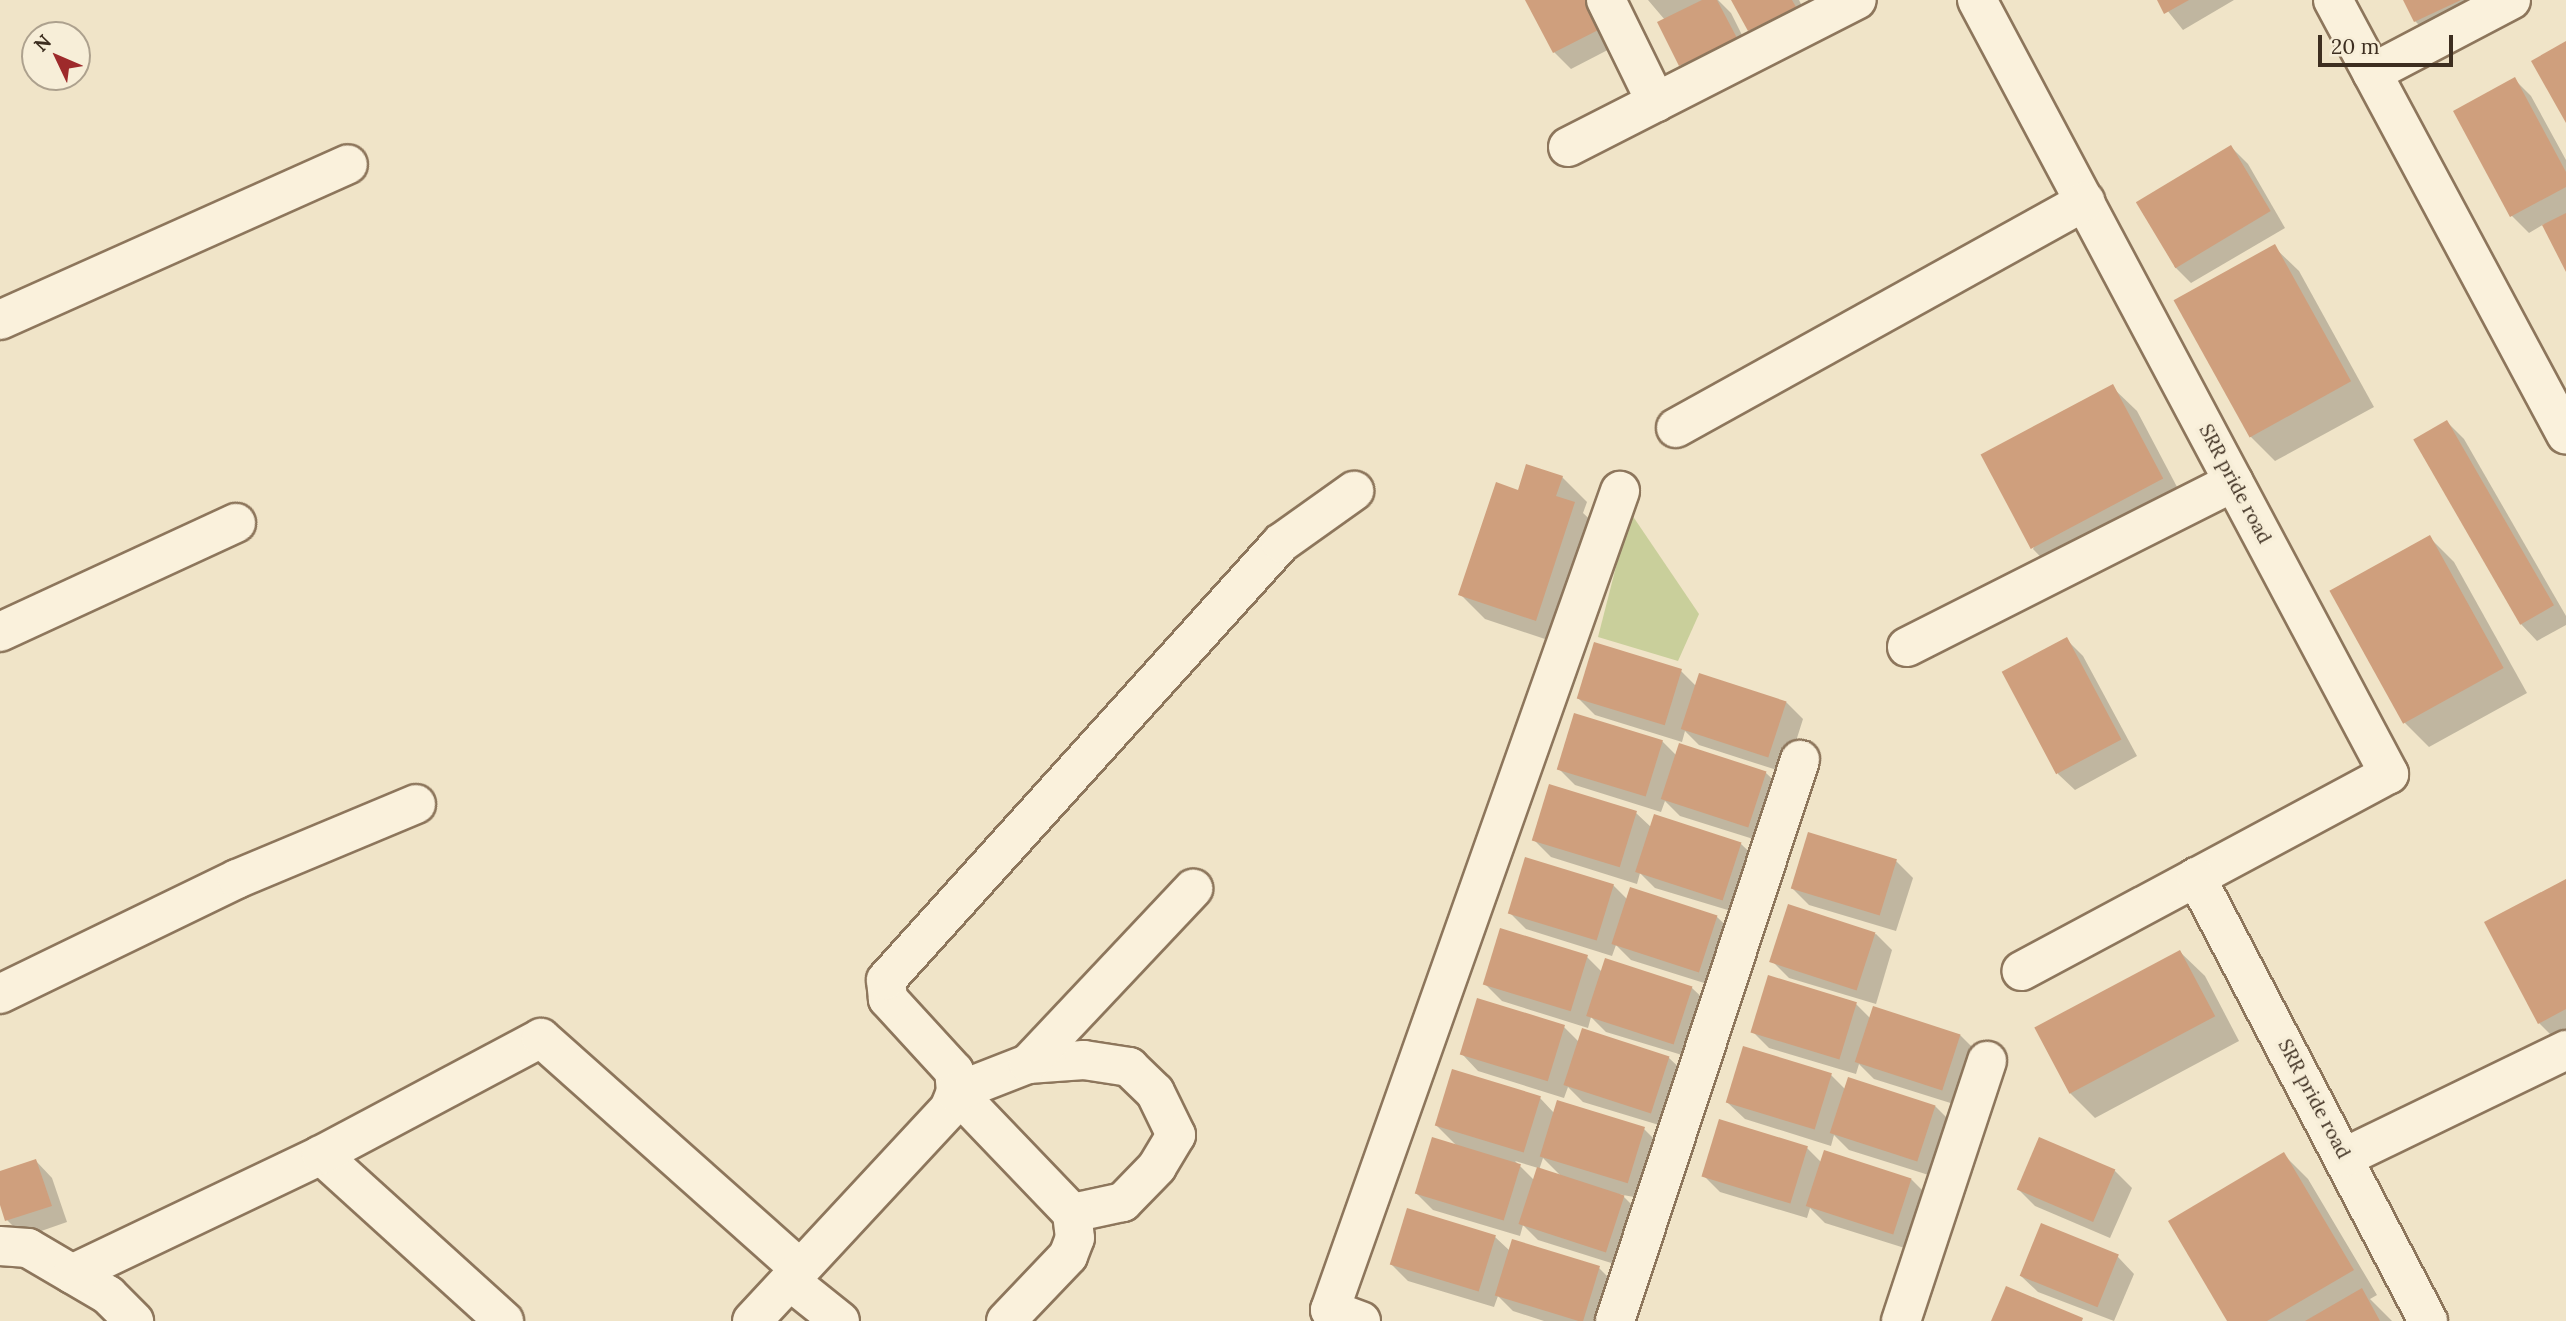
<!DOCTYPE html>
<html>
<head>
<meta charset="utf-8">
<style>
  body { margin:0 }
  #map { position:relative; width:2566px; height:1321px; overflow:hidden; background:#f0e4c8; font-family:Lora,serif }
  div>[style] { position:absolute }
  .green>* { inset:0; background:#c9cf9b }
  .shadow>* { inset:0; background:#0003 }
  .building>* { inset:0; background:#cf9f7d; transform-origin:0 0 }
  .roads { filter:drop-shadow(2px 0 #8d765c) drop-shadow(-2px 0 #8d765c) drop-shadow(0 2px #8d765c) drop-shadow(0 -2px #8d765c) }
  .street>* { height:38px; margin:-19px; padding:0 19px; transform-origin:19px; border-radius:19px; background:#faf1dc }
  span { translate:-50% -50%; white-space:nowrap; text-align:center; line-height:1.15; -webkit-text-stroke:7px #f7eed8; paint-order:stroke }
  .street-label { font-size:19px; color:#3d2e20 }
  .north { position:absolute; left:21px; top:21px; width:70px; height:70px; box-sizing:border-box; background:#f7eed8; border:2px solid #ada18e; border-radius:50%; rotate:314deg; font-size:19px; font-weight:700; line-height:28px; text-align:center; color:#3d2e20 }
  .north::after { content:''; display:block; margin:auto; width:24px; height:32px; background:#9e2a2b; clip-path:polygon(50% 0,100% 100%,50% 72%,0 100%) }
  .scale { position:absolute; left:2318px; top:35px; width:135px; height:32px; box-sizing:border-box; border:4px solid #3d2e20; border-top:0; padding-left:9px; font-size:21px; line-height:24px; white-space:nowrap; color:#3d2e20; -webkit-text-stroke:5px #f7eed8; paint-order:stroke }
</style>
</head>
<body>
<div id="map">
  <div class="green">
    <i style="clip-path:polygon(1630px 512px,1699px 614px,1678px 661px,1598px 637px)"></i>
  </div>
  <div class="shadow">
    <i style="clip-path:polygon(1527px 0,1627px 40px,1571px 69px,1554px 52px)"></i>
    <i style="clip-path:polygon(1648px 0,1718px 0,1731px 13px,1752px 55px,1698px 82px,1681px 65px,1660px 23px,1665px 20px)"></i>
    <i style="clip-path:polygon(1733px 0,1799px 0,1811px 24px,1766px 47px,1750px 30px)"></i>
    <i style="clip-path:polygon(2159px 0,2234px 0,2183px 30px)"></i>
    <i style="clip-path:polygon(2405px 0,2496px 0,2432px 38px,2415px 21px)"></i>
    <i style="clip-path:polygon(2514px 79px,2531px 96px,2566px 160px,2566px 268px,2544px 224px,2529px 233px,2512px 216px)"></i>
    <i style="clip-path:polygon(2231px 147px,2248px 164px,2285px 228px,2191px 283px,2174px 266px)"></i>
    <i style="clip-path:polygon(2274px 247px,2299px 271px,2374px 407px,2275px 461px,2250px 436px)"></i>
    <i style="clip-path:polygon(2112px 387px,2137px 411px,2186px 504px,2057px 574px,2033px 549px)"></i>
    <i style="clip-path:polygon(2447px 422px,2464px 439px,2566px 616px,2566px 625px,2537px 641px,2521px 624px,2415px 441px)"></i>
    <i style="clip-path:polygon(1562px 477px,1587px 502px,1583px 513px,1599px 528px,1560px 644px,1485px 619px,1460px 594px,1519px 492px)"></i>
    <i style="clip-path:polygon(2429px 537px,2454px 562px,2527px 693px,2429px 747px,2405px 723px)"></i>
    <i style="clip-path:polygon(2066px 639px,2083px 656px,2137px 756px,2075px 790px,2058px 774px)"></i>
    <i style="clip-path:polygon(1595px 644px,1681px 671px,1696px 686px,1786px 702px,1803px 719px,1786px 773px,1699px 745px,1685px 731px,1682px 742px,1595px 715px,1578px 698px)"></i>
    <i style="clip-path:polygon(1662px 741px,1677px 756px,1766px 773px,1783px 789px,1766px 843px,1680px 816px,1665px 801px,1661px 812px,1575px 785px,1558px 768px)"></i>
    <i style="clip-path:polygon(1636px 813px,1652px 828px,1741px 844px,1758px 860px,1741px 914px,1655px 888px,1640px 873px,1637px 884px,1551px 857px,1534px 840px)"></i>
    <i style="clip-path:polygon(1896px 861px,1913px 878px,1896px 931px,1809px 905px,1792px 888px)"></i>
    <i style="clip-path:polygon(2566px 881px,2566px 1047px,2564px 1048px,2539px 1023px,2487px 922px)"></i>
    <i style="clip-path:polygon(1613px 885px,1628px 900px,1717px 917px,1734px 933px,1717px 987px,1631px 960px,1616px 945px,1612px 956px,1526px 929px,1509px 912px)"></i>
    <i style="clip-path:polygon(1876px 934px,1892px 950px,1876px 1004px,1789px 978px,1772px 961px)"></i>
    <i style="clip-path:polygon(2180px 952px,2205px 976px,2239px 1041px,2095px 1118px,2070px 1093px)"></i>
    <i style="clip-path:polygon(1587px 957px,1602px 972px,1692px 988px,1709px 1004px,1692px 1058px,1606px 1032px,1591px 1017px,1588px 1028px,1502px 1001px,1485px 984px)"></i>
    <i style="clip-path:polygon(1856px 1004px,1871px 1019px,1960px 1035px,1977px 1052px,1960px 1106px,1874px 1079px,1859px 1064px,1856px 1074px,1769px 1048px,1752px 1031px)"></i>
    <i style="clip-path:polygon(1564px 1027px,1579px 1042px,1669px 1058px,1686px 1074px,1669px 1128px,1583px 1102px,1568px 1087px,1564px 1098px,1478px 1071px,1462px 1054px)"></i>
    <i style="clip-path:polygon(1831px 1075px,1846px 1090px,1935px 1106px,1952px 1123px,1935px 1177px,1849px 1150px,1834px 1135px,1831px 1146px,1745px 1119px,1728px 1103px)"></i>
    <i style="clip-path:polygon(evenodd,1540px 1098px,1554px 1113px,1558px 1103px,1644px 1129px,1661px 1146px,1644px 1199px,1613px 1193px,1624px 1197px,1641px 1214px,1624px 1267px,1538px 1240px,1523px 1225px,1520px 1236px,1433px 1210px,1416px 1193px,1458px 1147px,1436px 1125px,1540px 1098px,1543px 1158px,1562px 1177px,1539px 1170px,1543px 1158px,1540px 1098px,1515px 1161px,1538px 1168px,1534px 1180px,1515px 1161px)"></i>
    <i style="clip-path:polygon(1807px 1148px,1822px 1163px,1911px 1179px,1928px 1196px,1911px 1250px,1825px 1223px,1810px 1208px,1807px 1218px,1720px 1192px,1703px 1175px)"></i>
    <i style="clip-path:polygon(2283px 1154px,2308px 1179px,2377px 1295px,2370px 1299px,2392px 1321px,2229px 1321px)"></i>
    <i style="clip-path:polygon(36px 1161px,52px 1178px,67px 1222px,24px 1237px,7px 1220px,0 1200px,0 1173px)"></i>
    <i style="clip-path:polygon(2115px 1171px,2132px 1188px,2110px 1238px,2035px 1206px,2018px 1189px)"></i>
    <i style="clip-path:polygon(1495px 1237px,1510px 1251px,1599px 1268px,1616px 1285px,1604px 1321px,1544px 1321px,1513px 1311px,1498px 1296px,1494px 1307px,1408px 1281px,1391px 1264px)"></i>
    <i style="clip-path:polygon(2118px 1257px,2134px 1274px,2114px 1321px,2038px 1292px,2021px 1276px)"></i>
  </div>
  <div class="building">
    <i style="clip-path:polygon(1525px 0,1599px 0,1612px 23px,1553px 53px)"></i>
    <i style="clip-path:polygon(1702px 0,1717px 0,1737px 38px,1679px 66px,1657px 22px)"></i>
    <i style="clip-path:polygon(1731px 0,1792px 0,1796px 7px,1748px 31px)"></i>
    <i style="clip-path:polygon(2157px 0,2189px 0,2164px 14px)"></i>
    <i style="clip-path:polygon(2403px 0,2461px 0,2414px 22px)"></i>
    <i style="clip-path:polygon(2566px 41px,2566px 123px,2531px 61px)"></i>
    <i style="clip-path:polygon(2515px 77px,2566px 172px,2566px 187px,2510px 217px,2453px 111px)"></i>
    <i style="left:2231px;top:145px;width:77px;height:111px;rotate:59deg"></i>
    <i style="clip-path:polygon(2566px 213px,2566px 272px,2542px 225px)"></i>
    <i style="left:2275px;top:244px;width:157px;height:116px;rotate:61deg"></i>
    <i style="left:2113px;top:384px;width:107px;height:150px;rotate:62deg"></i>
    <i style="left:2447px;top:420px;width:214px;height:39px;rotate:60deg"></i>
    <i style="clip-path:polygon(1526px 464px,1563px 476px,1556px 496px,1575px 502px,1536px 621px,1458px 595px,1496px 482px,1518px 490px)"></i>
    <i style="left:2430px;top:535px;width:152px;height:115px;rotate:61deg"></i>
    <i style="left:2067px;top:637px;width:116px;height:74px;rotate:62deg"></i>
    <i style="left:1594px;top:642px;width:92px;height:59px;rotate:17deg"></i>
    <i style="left:1699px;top:673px;width:92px;height:59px;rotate:18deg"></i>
    <i style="left:1574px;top:713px;width:93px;height:59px;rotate:17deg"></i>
    <i style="left:1679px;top:743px;width:92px;height:59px;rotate:18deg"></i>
    <i style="left:1549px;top:784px;width:92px;height:59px;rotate:17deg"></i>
    <i style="left:1654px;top:814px;width:92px;height:61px;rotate:18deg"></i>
    <i style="left:1808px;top:832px;width:93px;height:59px;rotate:17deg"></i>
    <i style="left:1525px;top:857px;width:93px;height:59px;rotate:17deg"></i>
    <i style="clip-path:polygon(2566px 879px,2566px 1009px,2538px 1024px,2484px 922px)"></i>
    <i style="left:1630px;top:887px;width:92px;height:60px;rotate:18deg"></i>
    <i style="left:1788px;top:904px;width:92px;height:61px;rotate:18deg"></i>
    <i style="left:1500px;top:928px;width:92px;height:59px;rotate:17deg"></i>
    <i style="left:2180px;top:950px;width:75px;height:165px;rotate:62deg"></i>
    <i style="left:1605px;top:958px;width:92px;height:61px;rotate:18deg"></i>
    <i style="left:1768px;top:975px;width:93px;height:60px;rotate:17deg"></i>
    <i style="left:1477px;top:998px;width:92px;height:59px;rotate:17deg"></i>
    <i style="left:1873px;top:1006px;width:92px;height:59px;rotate:18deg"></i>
    <i style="left:1582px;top:1028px;width:92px;height:60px;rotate:18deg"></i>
    <i style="left:1743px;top:1046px;width:93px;height:59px;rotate:17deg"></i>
    <i style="left:1452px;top:1069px;width:93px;height:59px;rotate:17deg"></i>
    <i style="left:1848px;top:1077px;width:92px;height:59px;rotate:18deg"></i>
    <i style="left:1557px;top:1100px;width:92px;height:59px;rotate:17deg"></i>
    <i style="left:1719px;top:1119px;width:93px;height:60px;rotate:17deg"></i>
    <i style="left:1432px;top:1137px;width:93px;height:59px;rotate:17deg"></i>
    <i style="left:2039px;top:1137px;width:83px;height:57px;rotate:23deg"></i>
    <i style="left:1824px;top:1150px;width:92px;height:59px;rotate:18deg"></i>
    <i style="clip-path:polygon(2284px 1152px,2354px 1270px,2267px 1321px,2227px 1321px,2168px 1221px)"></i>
    <i style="clip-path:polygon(36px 1159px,52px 1206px,5px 1221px,0 1205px,0 1171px)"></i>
    <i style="left:1537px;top:1167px;width:92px;height:60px;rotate:18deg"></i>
    <i style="left:1407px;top:1208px;width:93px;height:59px;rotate:17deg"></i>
    <i style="left:2041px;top:1223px;width:84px;height:57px;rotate:22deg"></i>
    <i style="left:1512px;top:1239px;width:92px;height:59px;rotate:17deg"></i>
    <i style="clip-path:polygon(2006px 1286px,2083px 1318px,2082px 1321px,1991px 1321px)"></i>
    <i style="clip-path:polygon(2362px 1288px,2380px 1321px,2305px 1321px)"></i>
  </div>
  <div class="roads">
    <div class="street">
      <i style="left:1606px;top:0;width:114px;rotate:63.9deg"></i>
      <i style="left:1977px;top:0;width:877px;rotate:61.97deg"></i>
      <i style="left:2389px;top:774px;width:417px;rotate:151.8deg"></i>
      <i style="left:2333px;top:0;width:493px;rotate:61.8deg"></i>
      <i style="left:2372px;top:73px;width:157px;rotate:-27.7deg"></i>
      <i style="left:1568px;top:147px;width:324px;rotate:-27deg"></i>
      <i style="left:0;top:320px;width:381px;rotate:-24.1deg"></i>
      <i style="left:1676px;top:428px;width:468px;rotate:-29deg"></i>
      <i style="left:0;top:632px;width:260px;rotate:-24.8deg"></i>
      <i style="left:1907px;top:647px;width:366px;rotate:-26.8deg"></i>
      <i style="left:2196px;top:877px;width:501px;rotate:62.41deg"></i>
      <i style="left:0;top:994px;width:263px;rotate:-25.9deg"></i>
      <i style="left:237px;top:879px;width:194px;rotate:-22.7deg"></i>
      <i style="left:1028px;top:1064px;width:56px;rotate:-4.1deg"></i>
      <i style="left:1084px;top:1060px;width:46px;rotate:8.8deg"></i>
      <i style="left:1129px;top:1067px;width:36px;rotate:44deg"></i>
      <i style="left:1155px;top:1092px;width:48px;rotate:64deg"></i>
      <i style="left:1176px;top:1135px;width:37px;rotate:121deg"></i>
      <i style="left:1157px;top:1167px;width:49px;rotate:134.2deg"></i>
      <i style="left:1123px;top:1202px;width:52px;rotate:167.8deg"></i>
      <i style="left:321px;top:1155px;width:247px;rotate:42.2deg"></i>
      <i style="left:2345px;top:1157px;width:246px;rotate:-25.8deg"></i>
      <i style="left:0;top:1246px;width:28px;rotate:4deg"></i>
      <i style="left:28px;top:1248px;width:93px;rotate:30.4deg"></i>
      <i style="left:108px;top:1295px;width:37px;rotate:45deg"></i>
      <i style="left:72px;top:1274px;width:276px;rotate:-25.5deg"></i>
      <i style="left:321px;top:1155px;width:249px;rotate:-28deg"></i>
      <i style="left:541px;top:1038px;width:347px;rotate:41.7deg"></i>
      <i style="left:790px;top:1281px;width:64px;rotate:38.7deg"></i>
      <i style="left:752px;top:1321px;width:289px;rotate:-47.1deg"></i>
      <i style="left:949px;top:1109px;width:18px;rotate:-68deg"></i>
      <i style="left:956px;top:1092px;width:21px;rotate:-95deg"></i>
      <i style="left:954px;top:1071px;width:98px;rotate:-132.5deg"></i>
      <i style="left:888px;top:999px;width:19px;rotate:-96deg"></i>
      <i style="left:886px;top:980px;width:589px;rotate:-47.89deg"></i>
      <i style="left:1281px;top:543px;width:90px;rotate:-35.5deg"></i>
      <i style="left:1006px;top:1321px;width:90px;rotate:-46.4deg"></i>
      <i style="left:1068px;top:1256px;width:19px;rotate:-69deg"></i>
      <i style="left:1075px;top:1238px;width:25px;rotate:-97deg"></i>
      <i style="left:1072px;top:1213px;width:168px;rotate:-133.8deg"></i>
      <i style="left:956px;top:1092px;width:77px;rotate:-21.3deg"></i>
      <i style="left:1028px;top:1064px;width:241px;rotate:-46.7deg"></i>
      <i style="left:1361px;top:1321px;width:33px;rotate:-160deg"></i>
      <i style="left:1330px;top:1310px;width:869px;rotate:-70.5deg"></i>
      <i style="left:1615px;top:1321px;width:591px;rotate:-71.75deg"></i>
      <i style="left:1901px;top:1321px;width:274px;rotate:-71.7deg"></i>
    </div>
  </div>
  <div class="street-label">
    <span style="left:2235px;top:484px;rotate:62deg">SRR pride road</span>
    <span style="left:2314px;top:1099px;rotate:62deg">SRR pride road</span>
  </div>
  <div class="north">N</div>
  <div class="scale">20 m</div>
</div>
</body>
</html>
